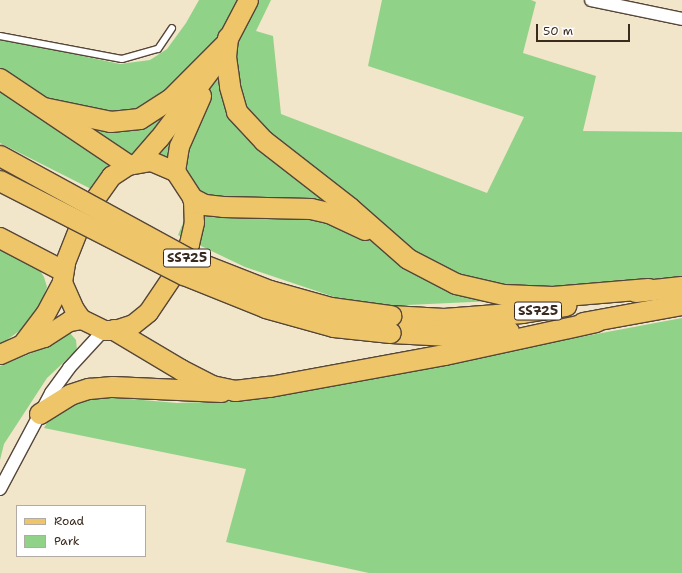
<!DOCTYPE html>
<html>
<head>
<meta charset="utf-8">
<style>
  body { margin:0 }
  #map { position:relative; width:682px; height:573px; overflow:hidden; background:#f1e5ca; font-family:"Shantell Sans",sans-serif }
  div>[style] { position:absolute }
  .green>* { inset:0; background:#91d289 }
  .roads { filter:drop-shadow(1px 0 #564638) drop-shadow(-1px 0 #564638) drop-shadow(0 1px #564638) drop-shadow(0 -1px #564638) }
  .service>* { height:6px; margin:-3px; padding:0 3px; transform-origin:3px; border-radius:3px; background:#fff }
  .minor>* { height:12px; margin:-6px; padding:0 6px; transform-origin:6px; border-radius:6px; background:#fff }
  .primary>* { height:19px; margin:-9.5px; padding:0 9.5px; transform-origin:9.5px; border-radius:9.5px; background:#eec569 }
  .trunk>* { height:20px; margin:-10px; padding:0 10px; transform-origin:10px; border-radius:10px; background:#eec569 }
  .bridges { filter:drop-shadow(1px 0 #564638) drop-shadow(-1px 0 #564638) drop-shadow(0 1px #564638) drop-shadow(0 -1px #564638) }
  .trunk-bridge>* { height:20px; margin:-10px; padding:0 10px; transform-origin:10px; border-radius:10px; background:#eec569 }
  span { translate:-50% -50%; white-space:nowrap; text-align:center; line-height:1.15; -webkit-text-stroke:3.5px #fff; paint-order:stroke }
  .shield-label span { padding:1px 3px; background:#fff; border:1px solid; border-radius:3px; -webkit-text-stroke-width:0 }
  .shield-label { font-size:13px; color:#3b2a1e; font-weight:700 }
  .legend { position:absolute; left:16px; top:505px; width:130px; height:52px; box-sizing:border-box; background:#fff; border:1px solid #b1aaa5; margin:0; padding:5px 7px; list-style:none; font-size:12px; color:#3b2a1e }
  .legend li { display:flex; align-items:center; gap:8px; height:20px }
  .legend b { width:20px; border:1px solid #b1aaa5 }
  .scale { position:absolute; left:536px; top:24px; width:94px; height:18px; box-sizing:border-box; border:2px solid #3b2a1e; border-top:0; padding-left:5px; font-size:12px; line-height:14px; white-space:nowrap; color:#3b2a1e; -webkit-text-stroke:3px #fff; paint-order:stroke }
</style>
</head>
<body>
<div id="map">
  <div class="green">
    <i style="clip-path:polygon(199px 0,271px 0,256px 31px,273px 36px,281px 114px,487px 193px,524px 117px,368px 66px,382px 0,531px 0,536px 2px,523px 53px,596px 76px,583px 131px,682px 132px,682px 280px,538px 299px,364px 307px,245px 267px,178px 235px,186px 216px,184px 197px,169px 179px,154px 171px,133px 172px,113px 186px,107px 197px,0 143px,0 38px,120px 64px,150px 60px,167px 49px,186px 23px)"></i>
    <i style="clip-path:polygon(0 246px,36px 264px,44px 277px,47px 287px,40px 306px,26px 326px,0 345px)"></i>
    <i style="clip-path:polygon(682px 318px,682px 573px,369px 573px,226px 542px,246px 469px,44px 428px,51px 416px,68px 406px,96px 396px,177px 403px,238px 401px)"></i>
    <i style="clip-path:polygon(70px 333px,76px 340px,77px 350px,47px 378px,4px 444px,0 460px,0 366px,46px 347px)"></i>
  </div>
  <div class="roads">
    <div class="service">
      <i style="left:0;top:36px;width:124px;rotate:10.7deg"></i>
      <i style="left:122px;top:59px;width:37px;rotate:-16deg"></i>
      <i style="left:158px;top:49px;width:25px;rotate:-56deg"></i>
    </div>
    <div class="minor">
      <i style="left:591px;top:0;width:93px;rotate:11.8deg"></i>
      <i style="left:0;top:489px;width:109px;rotate:-62deg"></i>
      <i style="left:51px;top:393px;width:31px;rotate:-54deg"></i>
      <i style="left:69px;top:368px;width:52px;rotate:-47.4deg"></i>
    </div>
    <div class="primary">
      <i style="left:151px;top:161px;width:26px;rotate:23deg"></i>
      <i style="left:175px;top:171px;width:33px;rotate:57deg"></i>
      <i style="left:193px;top:199px;width:23px;rotate:88deg"></i>
      <i style="left:194px;top:222px;width:23px;rotate:103deg"></i>
      <i style="left:189px;top:244px;width:24px;rotate:114deg"></i>
      <i style="left:179px;top:266px;width:55px;rotate:124deg"></i>
      <i style="left:148px;top:312px;width:19px;rotate:141deg"></i>
      <i style="left:133px;top:324px;width:20px;rotate:162deg"></i>
      <i style="left:114px;top:330px;width:10px;rotate:180deg"></i>
      <i style="left:104px;top:330px;width:25px;rotate:-154deg"></i>
      <i style="left:81px;top:319px;width:12px;rotate:-125deg"></i>
      <i style="left:74px;top:309px;width:30px;rotate:-114deg"></i>
      <i style="left:62px;top:282px;width:20px;rotate:-81deg"></i>
      <i style="left:65px;top:262px;width:52px;rotate:-68.4deg"></i>
      <i style="left:84px;top:214px;width:47px;rotate:-54.6deg"></i>
      <i style="left:111px;top:176px;width:20px;rotate:-33deg"></i>
      <i style="left:128px;top:165px;width:23px;rotate:-10deg"></i>
      <i style="left:137px;top:163px;width:33px;rotate:-49deg"></i>
      <i style="left:159px;top:138px;width:91px;rotate:-53deg"></i>
      <i style="left:214px;top:65px;width:73px;rotate:-62.4deg"></i>
      <i style="left:175px;top:171px;width:25px;rotate:-81deg"></i>
      <i style="left:179px;top:146px;width:55px;rotate:-66.3deg"></i>
      <i style="left:22px;top:344px;width:23px;rotate:-18deg"></i>
      <i style="left:44px;top:337px;width:30px;rotate:-33deg"></i>
      <i style="left:69px;top:321px;width:12px;rotate:-9deg"></i>
      <i style="left:0;top:354px;width:24px;rotate:-24deg"></i>
      <i style="left:22px;top:344px;width:38px;rotate:-53deg"></i>
      <i style="left:45px;top:314px;width:36px;rotate:-62deg"></i>
    </div>
    <div class="trunk">
      <i style="left:228px;top:38px;width:19px;rotate:96deg"></i>
      <i style="left:226px;top:57px;width:30px;rotate:82deg"></i>
      <i style="left:230px;top:87px;width:26px;rotate:74deg"></i>
      <i style="left:237px;top:112px;width:40px;rotate:47deg"></i>
      <i style="left:264px;top:141px;width:109px;rotate:37.9deg"></i>
      <i style="left:350px;top:208px;width:77px;rotate:41.3deg"></i>
      <i style="left:408px;top:259px;width:54px;rotate:27.5deg"></i>
      <i style="left:456px;top:284px;width:49px;rotate:12.9deg"></i>
      <i style="left:504px;top:295px;width:49px;rotate:2.3deg"></i>
      <i style="left:553px;top:297px;width:96px;rotate:-4.8deg"></i>
      <i style="left:0;top:79px;width:154px;rotate:33.9deg"></i>
      <i style="left:44px;top:108px;width:68px;rotate:11.8deg"></i>
      <i style="left:111px;top:122px;width:29px;rotate:-6deg"></i>
      <i style="left:140px;top:119px;width:38px;rotate:-33deg"></i>
      <i style="left:172px;top:98px;width:74px;rotate:-45deg"></i>
      <i style="left:193px;top:199px;width:13px;rotate:27deg"></i>
      <i style="left:205px;top:205px;width:18px;rotate:6deg"></i>
      <i style="left:223px;top:207px;width:88px;rotate:1.3deg"></i>
      <i style="left:311px;top:209px;width:18px;rotate:13deg"></i>
      <i style="left:329px;top:213px;width:40px;rotate:25deg"></i>
      <i style="left:0;top:238px;width:71px;rotate:27.6deg"></i>
      <i style="left:636px;top:292px;width:46px;rotate:-6.2deg"></i>
      <i style="left:391px;top:316px;width:53px;rotate:3.2deg"></i>
      <i style="left:444px;top:319px;width:79px;rotate:-4.3deg"></i>
      <i style="left:523px;top:313px;width:44px;rotate:-9.2deg"></i>
      <i style="left:583px;top:323px;width:101px;rotate:-10.3deg"></i>
      <i style="left:114px;top:330px;width:78px;rotate:30.8deg"></i>
      <i style="left:181px;top:370px;width:35px;rotate:27deg"></i>
      <i style="left:212px;top:386px;width:24px;rotate:12deg"></i>
      <i style="left:235px;top:391px;width:35px;rotate:-7deg"></i>
      <i style="left:270px;top:387px;width:178px;rotate:-10.4deg"></i>
      <i style="left:445px;top:355px;width:155px;rotate:-12.3deg"></i>
      <i style="left:391px;top:333px;width:59px;rotate:2.9deg"></i>
      <i style="left:450px;top:336px;width:59px;rotate:-4.8deg"></i>
      <i style="left:40px;top:414px;width:36px;rotate:-32deg"></i>
      <i style="left:70px;top:395px;width:20px;rotate:-18deg"></i>
      <i style="left:89px;top:389px;width:24px;rotate:-5deg"></i>
      <i style="left:113px;top:387px;width:109px;rotate:2.6deg"></i>
    </div>
  </div>
  <div class="bridges">
    <div class="trunk-bridge">
      <i style="left:0;top:156px;width:217px;rotate:28.6deg"></i>
      <i style="left:191px;top:260px;width:85px;rotate:21.4deg"></i>
      <i style="left:270px;top:291px;width:63px;rotate:15.6deg"></i>
      <i style="left:331px;top:308px;width:61px;rotate:7.6deg"></i>
      <i style="left:0;top:181px;width:207px;rotate:27.1deg"></i>
      <i style="left:184px;top:275px;width:88px;rotate:21.9deg"></i>
      <i style="left:266px;top:308px;width:71px;rotate:15.6deg"></i>
      <i style="left:334px;top:327px;width:57px;rotate:6deg"></i>
    </div>
  </div>
  <div class="shield-label">
    <span style="left:187px;top:258px">SS725</span>
    <span style="left:538px;top:311px">SS725</span>
  </div>
  <ul class="legend">
  <li><b style="height:5px;background:#eec569"></b>Road</li>
  <li><b style="height:11px;background:#91d289"></b>Park</li>
  </ul>
  <div class="scale">50 m</div>
</div>
</body>
</html>
